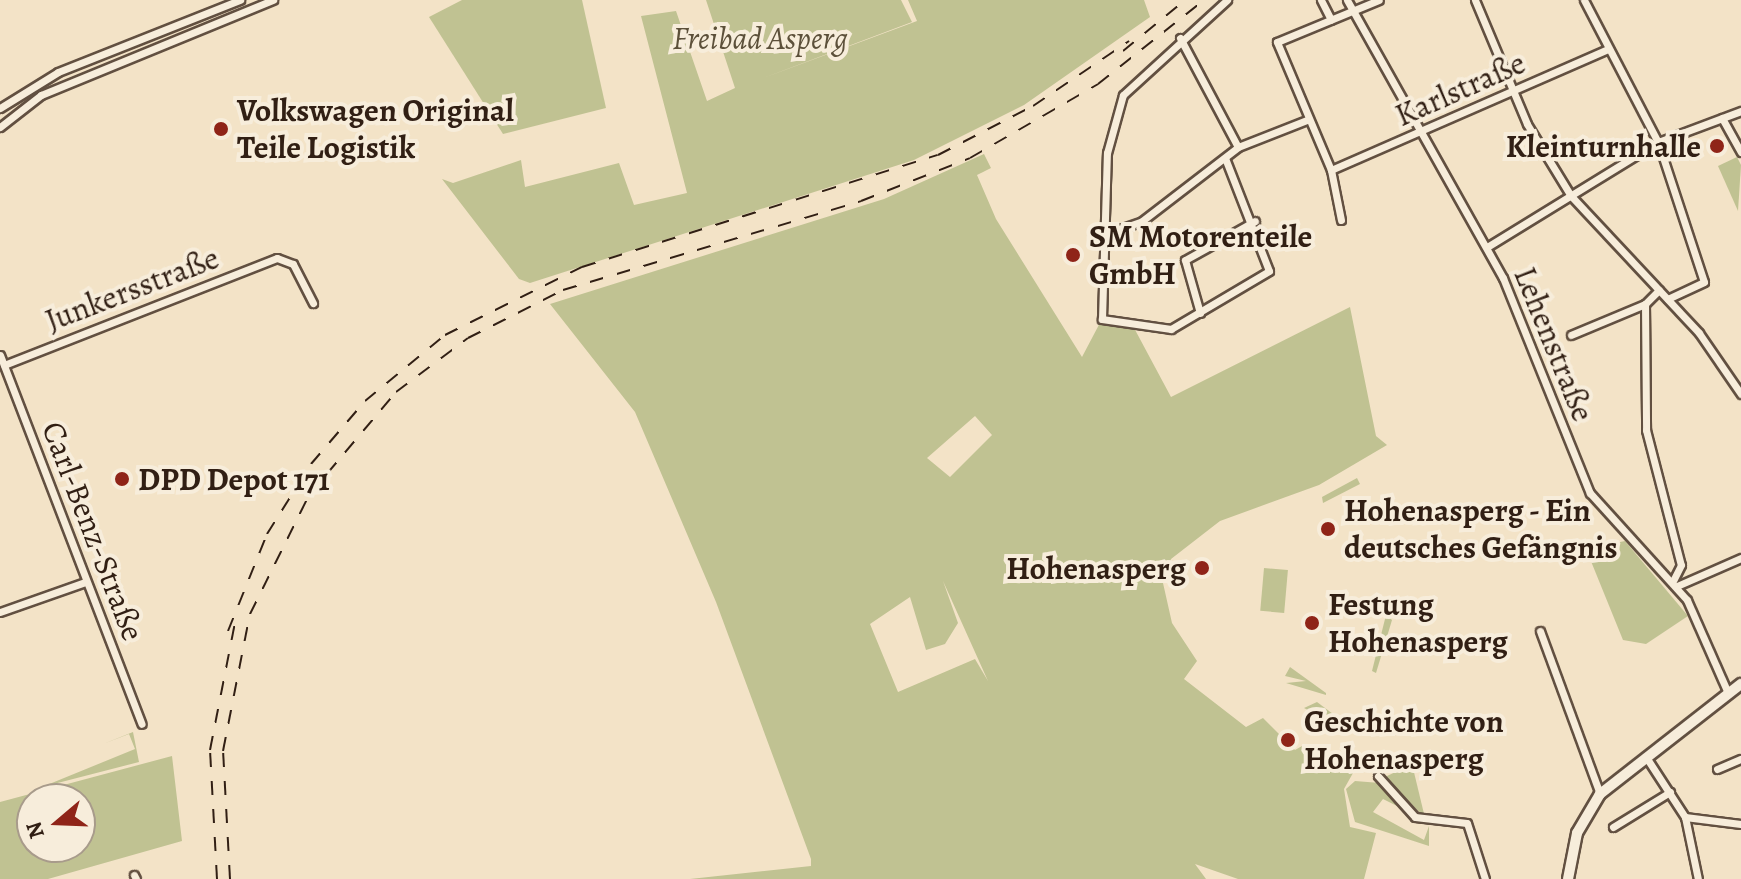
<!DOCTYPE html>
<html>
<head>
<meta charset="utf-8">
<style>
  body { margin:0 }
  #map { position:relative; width:1741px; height:879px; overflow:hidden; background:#f3e3c7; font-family:Alegreya,serif }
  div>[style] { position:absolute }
  .green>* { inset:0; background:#c0c292; transform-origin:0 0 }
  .roads { filter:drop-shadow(2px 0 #625041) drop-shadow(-2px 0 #625041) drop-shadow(0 2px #625041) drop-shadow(0 -2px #625041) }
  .minor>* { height:7px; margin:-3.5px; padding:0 3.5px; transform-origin:3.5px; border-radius:3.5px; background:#f7eddb }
  .secondary>* { height:10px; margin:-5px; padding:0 5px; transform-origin:5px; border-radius:5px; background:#f7eddb }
  .rail>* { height:2px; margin-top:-1px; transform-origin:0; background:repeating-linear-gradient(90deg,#311f14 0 14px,transparent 0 28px) }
  .dots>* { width:22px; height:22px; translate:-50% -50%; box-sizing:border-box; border:4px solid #f7eddb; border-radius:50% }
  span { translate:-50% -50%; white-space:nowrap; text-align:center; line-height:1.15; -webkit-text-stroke:8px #f7eddb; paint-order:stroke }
  .park-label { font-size:32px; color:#5c503a; font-style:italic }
  .street-label { font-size:32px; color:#311f14 }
  .poi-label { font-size:32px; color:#311f14; font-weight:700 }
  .left { translate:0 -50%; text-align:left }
  .right { translate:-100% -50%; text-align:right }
  .north { position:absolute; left:16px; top:783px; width:80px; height:80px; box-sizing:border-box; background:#f7eddb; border:2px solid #a89b8b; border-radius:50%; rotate:251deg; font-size:22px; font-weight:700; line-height:32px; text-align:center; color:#311f14 }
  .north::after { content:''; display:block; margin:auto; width:28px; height:36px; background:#8f2418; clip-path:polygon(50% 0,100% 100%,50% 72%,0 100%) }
</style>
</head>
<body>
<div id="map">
  <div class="green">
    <i style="clip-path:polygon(462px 0,582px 0,606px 108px,503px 134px,429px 17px)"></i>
    <i style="clip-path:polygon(706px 0,901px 0,912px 22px,750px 83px,917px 21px,908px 0,1144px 0,1150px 17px,1024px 105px,914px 160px,530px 283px,519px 279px,442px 179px,453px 183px,521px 160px,525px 187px,619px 163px,634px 205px,687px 193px,641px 16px,676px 11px,707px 101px,735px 88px)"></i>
    <i style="clip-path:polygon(evenodd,984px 154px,991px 168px,977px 175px,996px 219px,1082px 357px,1102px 319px,1133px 326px,1171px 397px,1350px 307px,1376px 436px,1387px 445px,1319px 485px,1220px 521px,1171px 559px,1163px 583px,1172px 623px,1197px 661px,1184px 679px,1246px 727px,1263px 718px,1295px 750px,1302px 746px,1353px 773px,1344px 789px,1350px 827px,1376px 833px,1364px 879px,1238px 879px,1195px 864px,1206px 879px,690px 879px,811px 866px,811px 859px,716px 602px,635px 412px,550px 304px,884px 199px,984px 154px,975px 416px,992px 435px,950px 477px,927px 458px,975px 416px,984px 154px,943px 581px,988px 681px,975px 659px,898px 692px,870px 624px,910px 597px,926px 650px,945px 644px,958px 623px,943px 581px)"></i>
    <i style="clip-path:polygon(1737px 157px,1741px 165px,1738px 211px,1718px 166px)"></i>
    <i style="clip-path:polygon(1357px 478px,1360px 484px,1323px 503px,1322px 497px)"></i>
    <i style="clip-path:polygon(1625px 541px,1688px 616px,1646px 644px,1623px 640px,1586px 549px)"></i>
    <i style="left:1264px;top:568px;width:24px;height:43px;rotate:5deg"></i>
    <i style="clip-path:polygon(1386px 615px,1392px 620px,1376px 673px,1372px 671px)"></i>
    <i style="clip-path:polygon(1290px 667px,1326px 693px,1326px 695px,1286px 683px,1306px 681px,1285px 676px)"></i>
    <i style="clip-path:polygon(1317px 702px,1333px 714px,1329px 721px,1304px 708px)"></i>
    <i style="clip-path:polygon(133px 732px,139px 762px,42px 787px,135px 749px,129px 734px,103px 744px)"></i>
    <i style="clip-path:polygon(evenodd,172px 756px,182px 841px,48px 879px,0 879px,0 802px,172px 756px,80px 799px,80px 847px,32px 847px,32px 799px,80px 799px)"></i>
    <i style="clip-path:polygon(1412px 764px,1425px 818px,1385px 777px)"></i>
    <i style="clip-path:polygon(1355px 781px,1380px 783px,1403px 809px,1383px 799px,1373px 812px,1424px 840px,1429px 826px,1429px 846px,1355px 822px,1346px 789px)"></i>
  </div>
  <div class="roads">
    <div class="minor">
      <i style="left:1321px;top:0;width:22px;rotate:63deg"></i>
      <i style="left:1347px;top:0;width:319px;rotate:60.7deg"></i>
      <i style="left:1503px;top:278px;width:232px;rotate:68deg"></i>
      <i style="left:1590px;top:493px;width:144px;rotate:47.8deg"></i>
      <i style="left:1687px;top:600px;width:102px;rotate:66.2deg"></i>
      <i style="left:1475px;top:0;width:134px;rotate:67.2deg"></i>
      <i style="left:1527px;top:124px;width:84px;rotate:58.6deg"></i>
      <i style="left:1571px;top:196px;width:187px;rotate:46.9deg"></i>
      <i style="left:1699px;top:333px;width:74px;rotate:55.5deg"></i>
      <i style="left:1584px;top:0;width:160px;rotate:62.5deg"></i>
      <i style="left:1658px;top:142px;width:147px;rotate:71.8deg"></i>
      <i style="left:1704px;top:282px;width:40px;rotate:155deg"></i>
      <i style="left:1180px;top:38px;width:123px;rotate:62deg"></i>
      <i style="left:0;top:108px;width:68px;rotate:-31.8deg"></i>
      <i style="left:58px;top:72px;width:196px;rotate:-21.6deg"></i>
      <i style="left:1722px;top:118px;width:39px;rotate:61deg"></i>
      <i style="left:0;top:127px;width:52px;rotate:-38deg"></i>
      <i style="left:41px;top:95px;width:251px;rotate:-22.3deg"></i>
      <i style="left:1225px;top:158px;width:121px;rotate:68.7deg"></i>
      <i style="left:1269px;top:271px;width:114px;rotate:149.4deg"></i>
      <i style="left:1171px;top:329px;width:70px;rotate:-171.8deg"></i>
      <i style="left:1102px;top:319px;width:166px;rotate:-88.3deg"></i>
      <i style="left:1107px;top:153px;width:60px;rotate:-74.6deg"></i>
      <i style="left:1123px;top:95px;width:141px;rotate:-42.4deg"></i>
      <i style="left:1331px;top:170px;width:300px;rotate:-23.6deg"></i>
      <i style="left:1341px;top:220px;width:51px;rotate:-101.3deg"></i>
      <i style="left:1331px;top:170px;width:139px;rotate:-112.9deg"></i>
      <i style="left:1277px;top:42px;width:110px;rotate:-22.4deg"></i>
      <i style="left:1108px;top:233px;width:36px;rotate:-19deg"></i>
      <i style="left:1142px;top:221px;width:121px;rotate:-37.6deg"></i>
      <i style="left:1238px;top:147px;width:76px;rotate:-21.5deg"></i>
      <i style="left:1487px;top:247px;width:201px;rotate:-31.6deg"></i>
      <i style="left:1658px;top:142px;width:89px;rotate:-20.5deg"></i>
      <i style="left:1659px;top:290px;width:20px;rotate:135deg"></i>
      <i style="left:1645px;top:304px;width:126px;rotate:89.5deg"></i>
      <i style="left:1646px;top:430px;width:139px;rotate:75.5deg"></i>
      <i style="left:1681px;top:565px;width:18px;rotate:117deg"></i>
      <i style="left:1200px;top:313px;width:55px;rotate:-105.8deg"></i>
      <i style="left:1185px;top:260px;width:80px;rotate:-29.1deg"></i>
      <i style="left:1571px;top:335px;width:80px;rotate:-22.7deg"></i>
      <i style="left:0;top:355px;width:395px;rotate:69deg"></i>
      <i style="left:4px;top:365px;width:293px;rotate:-21.4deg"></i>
      <i style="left:277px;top:258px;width:17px;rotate:21deg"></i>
      <i style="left:293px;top:264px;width:44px;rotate:62.9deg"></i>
      <i style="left:1677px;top:586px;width:70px;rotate:-23.6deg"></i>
      <i style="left:0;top:612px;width:90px;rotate:-19.4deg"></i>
      <i style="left:1540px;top:631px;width:174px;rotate:69.8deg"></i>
      <i style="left:1646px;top:757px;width:72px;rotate:57deg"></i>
      <i style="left:1685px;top:817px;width:56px;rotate:7.1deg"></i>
      <i style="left:1717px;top:769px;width:26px;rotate:-23deg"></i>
      <i style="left:1378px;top:776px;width:55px;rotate:47.9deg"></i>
      <i style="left:1415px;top:817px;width:52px;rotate:6.6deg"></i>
      <i style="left:1467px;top:823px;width:59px;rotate:72.2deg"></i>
      <i style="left:1685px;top:817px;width:63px;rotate:78.2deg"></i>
      <i style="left:1613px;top:827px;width:67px;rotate:-31.6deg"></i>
      <i style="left:134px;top:875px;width:4px;rotate:63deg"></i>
    </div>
    <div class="secondary">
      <i style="left:1568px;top:879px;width:47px;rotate:-78.9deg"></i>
      <i style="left:1577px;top:833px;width:45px;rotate:-59.5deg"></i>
      <i style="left:1600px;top:794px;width:179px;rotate:-38deg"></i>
    </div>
  </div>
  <div class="rail">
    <i style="left:1123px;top:51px;width:80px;rotate:-39.4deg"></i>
    <i style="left:228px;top:631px;width:105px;rotate:-68.1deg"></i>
    <i style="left:267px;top:534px;width:83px;rotate:-57.8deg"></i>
    <i style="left:311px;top:464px;width:83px;rotate:-49.4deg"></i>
    <i style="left:365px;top:401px;width:104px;rotate:-39.5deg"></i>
    <i style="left:445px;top:335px;width:153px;rotate:-26.4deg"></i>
    <i style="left:582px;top:267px;width:373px;rotate:-17.5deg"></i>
    <i style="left:938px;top:155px;width:107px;rotate:-27.3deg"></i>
    <i style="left:1033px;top:106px;width:116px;rotate:-34.1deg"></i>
    <i style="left:217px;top:879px;width:129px;rotate:-93.1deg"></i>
    <i style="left:210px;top:750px;width:130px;rotate:-78.9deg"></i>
    <i style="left:230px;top:879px;width:128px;rotate:-93.1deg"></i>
    <i style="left:223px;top:751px;width:140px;rotate:-78.9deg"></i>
    <i style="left:250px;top:614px;width:133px;rotate:-63.6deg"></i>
    <i style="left:309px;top:495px;width:135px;rotate:-49.8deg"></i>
    <i style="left:396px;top:392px;width:90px;rotate:-36.9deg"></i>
    <i style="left:468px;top:338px;width:106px;rotate:-26.8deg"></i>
    <i style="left:563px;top:290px;width:311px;rotate:-16.6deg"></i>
    <i style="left:861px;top:201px;width:117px;rotate:-21.5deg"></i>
    <i style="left:970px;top:158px;width:148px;rotate:-30deg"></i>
    <i style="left:1098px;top:84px;width:135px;rotate:-38.4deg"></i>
  </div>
  <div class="dots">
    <i style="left:221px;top:129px;background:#8f2418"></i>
    <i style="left:1717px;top:146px;background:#8f2418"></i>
    <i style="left:1073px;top:255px;background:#8f2418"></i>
    <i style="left:122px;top:479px;background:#8f2418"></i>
    <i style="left:1328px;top:529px;background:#8f2418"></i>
    <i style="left:1202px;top:568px;background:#8f2418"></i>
    <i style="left:1312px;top:623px;background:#8f2418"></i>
    <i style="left:1288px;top:740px;background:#8f2418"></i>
  </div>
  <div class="park-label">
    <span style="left:760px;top:38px">Freibad Asperg</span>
  </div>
  <div class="street-label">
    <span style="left:1460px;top:89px;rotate:-24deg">Karlstraße</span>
    <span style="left:132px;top:289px;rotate:-21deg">Junkersstraße</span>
    <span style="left:1554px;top:344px;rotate:68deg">Lehenstraße</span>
    <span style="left:93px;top:531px;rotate:69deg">Carl-Benz-Straße</span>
  </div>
  <div class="poi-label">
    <span class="left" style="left:237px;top:129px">Volkswagen Original<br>Teile Logistik</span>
    <span class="right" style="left:1701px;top:146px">Kleinturnhalle</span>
    <span class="left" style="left:1089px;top:255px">SM Motorenteile<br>GmbH</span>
    <span class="left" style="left:138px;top:479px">DPD Depot 171</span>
    <span class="left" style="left:1344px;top:529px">Hohenasperg - Ein<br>deutsches Gefängnis</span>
    <span class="right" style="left:1186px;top:568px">Hohenasperg</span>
    <span class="left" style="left:1328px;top:623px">Festung<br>Hohenasperg</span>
    <span class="left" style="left:1304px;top:740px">Geschichte von<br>Hohenasperg</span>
  </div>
  <div class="north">N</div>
</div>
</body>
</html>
